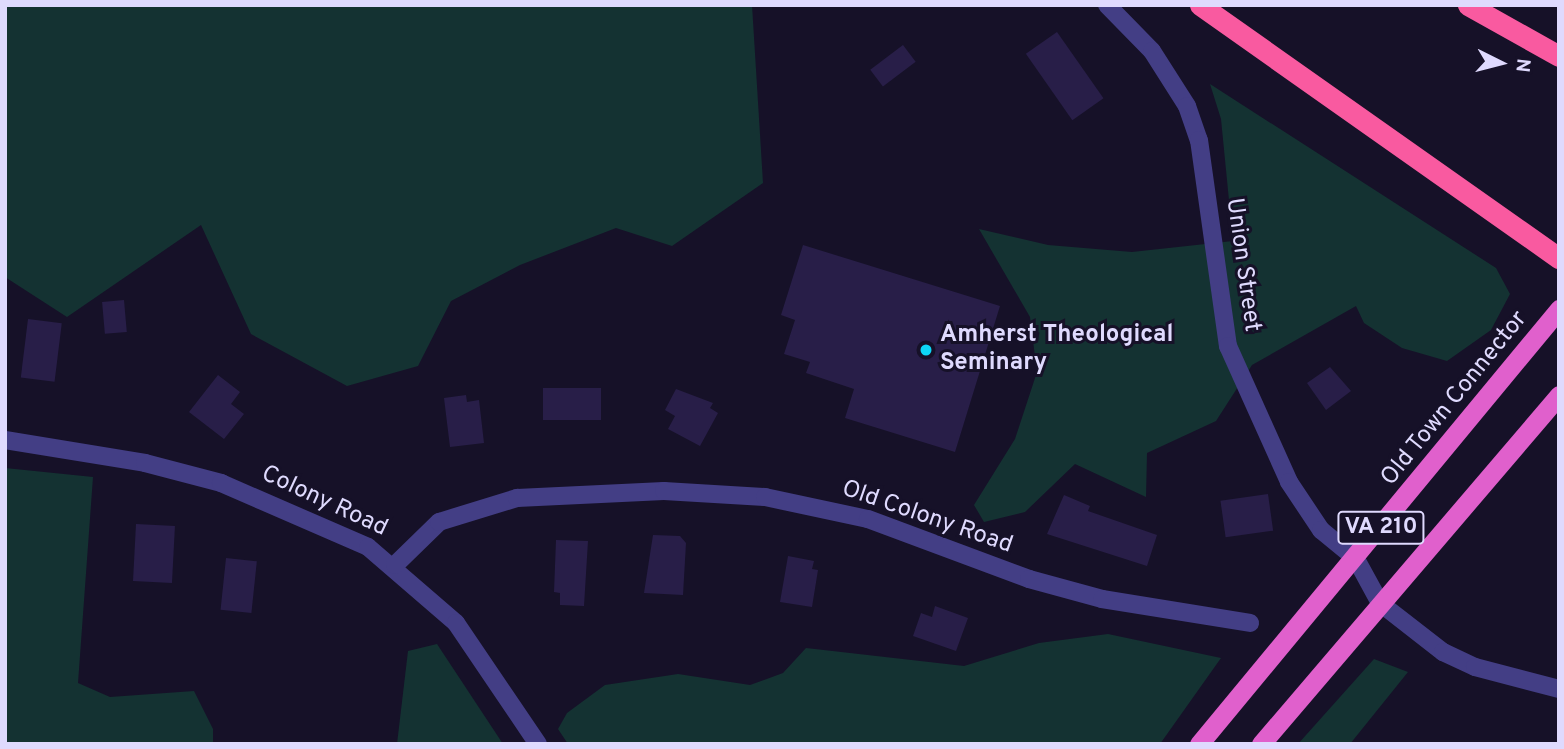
<!DOCTYPE html>
<html>
<head>
<meta charset="utf-8">
<style>
  body { margin:0 }
  #map { position:relative; width:1564px; height:749px; overflow:hidden; background:#161128; font-family:Overpass,sans-serif }
  div>[style] { position:absolute }
  .green>* { inset:0; background:#143232 }
  .building>* { inset:0; background:#281e48; transform-origin:0 0 }
  .minor>* { height:18px; margin:-9px; padding:0 9px; transform-origin:9px; border-radius:9px; background:#433e85 }
  .trunk>* { height:19px; margin:-9.5px; padding:0 9.5px; transform-origin:9.5px; border-radius:9.5px; background:#e060cc }
  .motorway>* { height:21px; margin:-10.5px; padding:0 10.5px; transform-origin:10.5px; border-radius:10.5px; background:#f95aa0 }
  .dots>* { width:19px; height:19px; translate:-50% -50%; box-sizing:border-box; border:4px solid #161128; border-radius:50% }
  span { translate:-50% -50%; white-space:nowrap; text-align:center; line-height:1.15; -webkit-text-stroke:6px #161128; paint-order:stroke }
  .shield-label span { padding:2px 5px; background:#161128; border:2px solid; border-radius:5px; -webkit-text-stroke-width:0 }
  .shield-label { font-size:23px; color:#dfdafe; font-weight:700 }
  .street-label { font-size:24px; color:#dfdafe }
  .poi-label { font-size:24px; color:#dfdafe; font-weight:700 }
  .left { translate:0 -50%; text-align:left }
  .frame { position:absolute; inset:0; border:7px solid #dfdafe; pointer-events:none }
  .north { position:absolute; left:1466px; top:28px; width:70px; height:70px; -webkit-text-stroke:5px #161128; paint-order:stroke; rotate:96deg; font-size:19px; font-weight:700; line-height:28px; text-align:center; color:#dfdafe }
  .north::after { content:''; display:block; margin:auto; width:24px; height:32px; background:#dfdafe; clip-path:polygon(50% 0,100% 100%,50% 72%,0 100%) }
</style>
</head>
<body>
<div id="map">
  <div class="green">
    <i style="clip-path:polygon(5px 5px,752px 5px,763px 183px,672px 246px,616px 228px,520px 265px,451px 301px,418px 366px,347px 386px,251px 334px,201px 225px,67px 317px,5px 277px)"></i>
    <i style="clip-path:polygon(1210px 84px,1496px 268px,1510px 294px,1491px 330px,1447px 361px,1402px 348px,1364px 323px,1356px 306px,1252px 365px,1216px 421px,1147px 453px,1146px 497px,1075px 464px,1025px 512px,984px 522px,974px 505px,1015px 439px,1037px 372px,1030px 317px,979px 229px,1048px 245px,1132px 252px,1233px 241px,1221px 119px)"></i>
    <i style="clip-path:polygon(5px 468px,93px 477px,78px 683px,110px 697px,194px 691px,213px 729px,213px 744px,5px 744px)"></i>
    <i style="clip-path:polygon(1108px 634px,1221px 658px,1160px 744px,568px 744px,558px 729px,567px 713px,605px 685px,678px 674px,750px 685px,783px 673px,806px 648px,964px 666px,1039px 643px)"></i>
    <i style="clip-path:polygon(437px 644px,503px 744px,397px 744px,408px 651px)"></i>
    <i style="clip-path:polygon(1374px 659px,1408px 672px,1350px 744px,1298px 744px)"></i>
  </div>
  <div class="building">
    <i style="left:1057px;top:32px;width:81px;height:38px;rotate:55deg"></i>
    <i style="left:903px;top:45px;width:21px;height:41px;rotate:53deg"></i>
    <i style="clip-path:polygon(803px 245px,1000px 306px,955px 452px,845px 418px,854px 389px,806px 373px,810px 362px,784px 354px,795px 320px,781px 315px)"></i>
    <i style="left:124px;top:300px;width:32px;height:22px;rotate:85deg"></i>
    <i style="left:28px;top:319px;width:34px;height:59px;rotate:7deg"></i>
    <i style="clip-path:polygon(1330px 367px,1351px 391px,1326px 410px,1307px 383px)"></i>
    <i style="clip-path:polygon(218px 375px,240px 392px,231px 404px,244px 414px,224px 439px,189px 412px)"></i>
    <i style="left:543px;top:388px;width:58px;height:32px"></i>
    <i style="clip-path:polygon(676px 389px,713px 403px,710px 408px,718px 413px,700px 446px,668px 429px,675px 416px,665px 410px)"></i>
    <i style="clip-path:polygon(466px 395px,467px 402px,479px 400px,484px 443px,450px 447px,444px 398px)"></i>
    <i style="left:1268px;top:494px;width:37px;height:48px;rotate:82deg"></i>
    <i style="clip-path:polygon(1064px 495px,1090px 506px,1088px 511px,1157px 535px,1147px 566px,1047px 534px)"></i>
    <i style="left:136px;top:524px;width:39px;height:57px;rotate:3deg"></i>
    <i style="clip-path:polygon(653px 535px,680px 536px,686px 543px,683px 595px,644px 593px)"></i>
    <i style="clip-path:polygon(556px 540px,588px 541px,584px 606px,560px 605px,560px 593px,554px 592px)"></i>
    <i style="clip-path:polygon(788px 556px,814px 561px,812px 569px,818px 570px,812px 607px,780px 602px)"></i>
    <i style="left:226px;top:558px;width:31px;height:52px;rotate:6deg"></i>
    <i style="clip-path:polygon(935px 606px,968px 618px,956px 651px,913px 636px,921px 613px,932px 617px)"></i>
  </div>
  <div class="minor">
    <i style="left:1107px;top:5px;width:64px;rotate:45.6deg"></i>
    <i style="left:1152px;top:51px;width:65px;rotate:57.5deg"></i>
    <i style="left:1187px;top:106px;width:36px;rotate:71deg"></i>
    <i style="left:1199px;top:140px;width:208px;rotate:82deg"></i>
    <i style="left:1228px;top:346px;width:149px;rotate:65.8deg"></i>
    <i style="left:1289px;top:482px;width:58px;rotate:56.3deg"></i>
    <i style="left:1321px;top:530px;width:45px;rotate:39.6deg"></i>
    <i style="left:1356px;top:559px;width:50px;rotate:61.4deg"></i>
    <i style="left:1380px;top:603px;width:80px;rotate:37.9deg"></i>
    <i style="left:1443px;top:652px;width:35px;rotate:25deg"></i>
    <i style="left:1475px;top:667px;width:87px;rotate:14.7deg"></i>
    <i style="left:5px;top:440px;width:142px;rotate:9.3deg"></i>
    <i style="left:145px;top:463px;width:79px;rotate:14.7deg"></i>
    <i style="left:221px;top:483px;width:160px;rotate:23.5deg"></i>
    <i style="left:368px;top:547px;width:116px;rotate:40.8deg"></i>
    <i style="left:456px;top:623px;width:146px;rotate:55.9deg"></i>
    <i style="left:395px;top:565px;width:62px;rotate:-44.3deg"></i>
    <i style="left:439px;top:522px;width:82px;rotate:-17.1deg"></i>
    <i style="left:517px;top:498px;width:147px;rotate:-2.7deg"></i>
    <i style="left:664px;top:491px;width:101px;rotate:3.4deg"></i>
    <i style="left:765px;top:497px;width:105px;rotate:12.1deg"></i>
    <i style="left:868px;top:519px;width:172px;rotate:20.4deg"></i>
    <i style="left:1029px;top:579px;width:76px;rotate:15.3deg"></i>
    <i style="left:1102px;top:599px;width:150px;rotate:9.2deg"></i>
  </div>
  <div class="trunk">
    <i style="left:1199px;top:744px;width:565px;rotate:-50.39deg"></i>
    <i style="left:1261px;top:744px;width:459px;rotate:-49.5deg"></i>
  </div>
  <div class="motorway">
    <i style="left:1200px;top:5px;width:439px;rotate:35.2deg"></i>
    <i style="left:1468px;top:5px;width:104px;rotate:29.3deg"></i>
  </div>
  <div class="dots">
    <i style="left:926px;top:350px;background:#0dd6f6"></i>
  </div>
  <div class="shield-label">
    <span style="left:1381px;top:528px">VA 210</span>
  </div>
  <div class="street-label">
    <span style="left:1242px;top:265px;rotate:82deg">Union Street</span>
    <span style="left:1455px;top:399px;rotate:-51deg">Old Town Connector</span>
    <span style="left:324px;top:502px;rotate:25deg">Colony Road</span>
    <span style="left:927px;top:518px;rotate:19deg">Old Colony Road</span>
  </div>
  <div class="poi-label">
    <span class="left" style="left:940px;top:350px">Amherst Theological<br>Seminary</span>
  </div>
  <div class="frame"></div>
  <div class="north">N</div>
</div>
</body>
</html>
